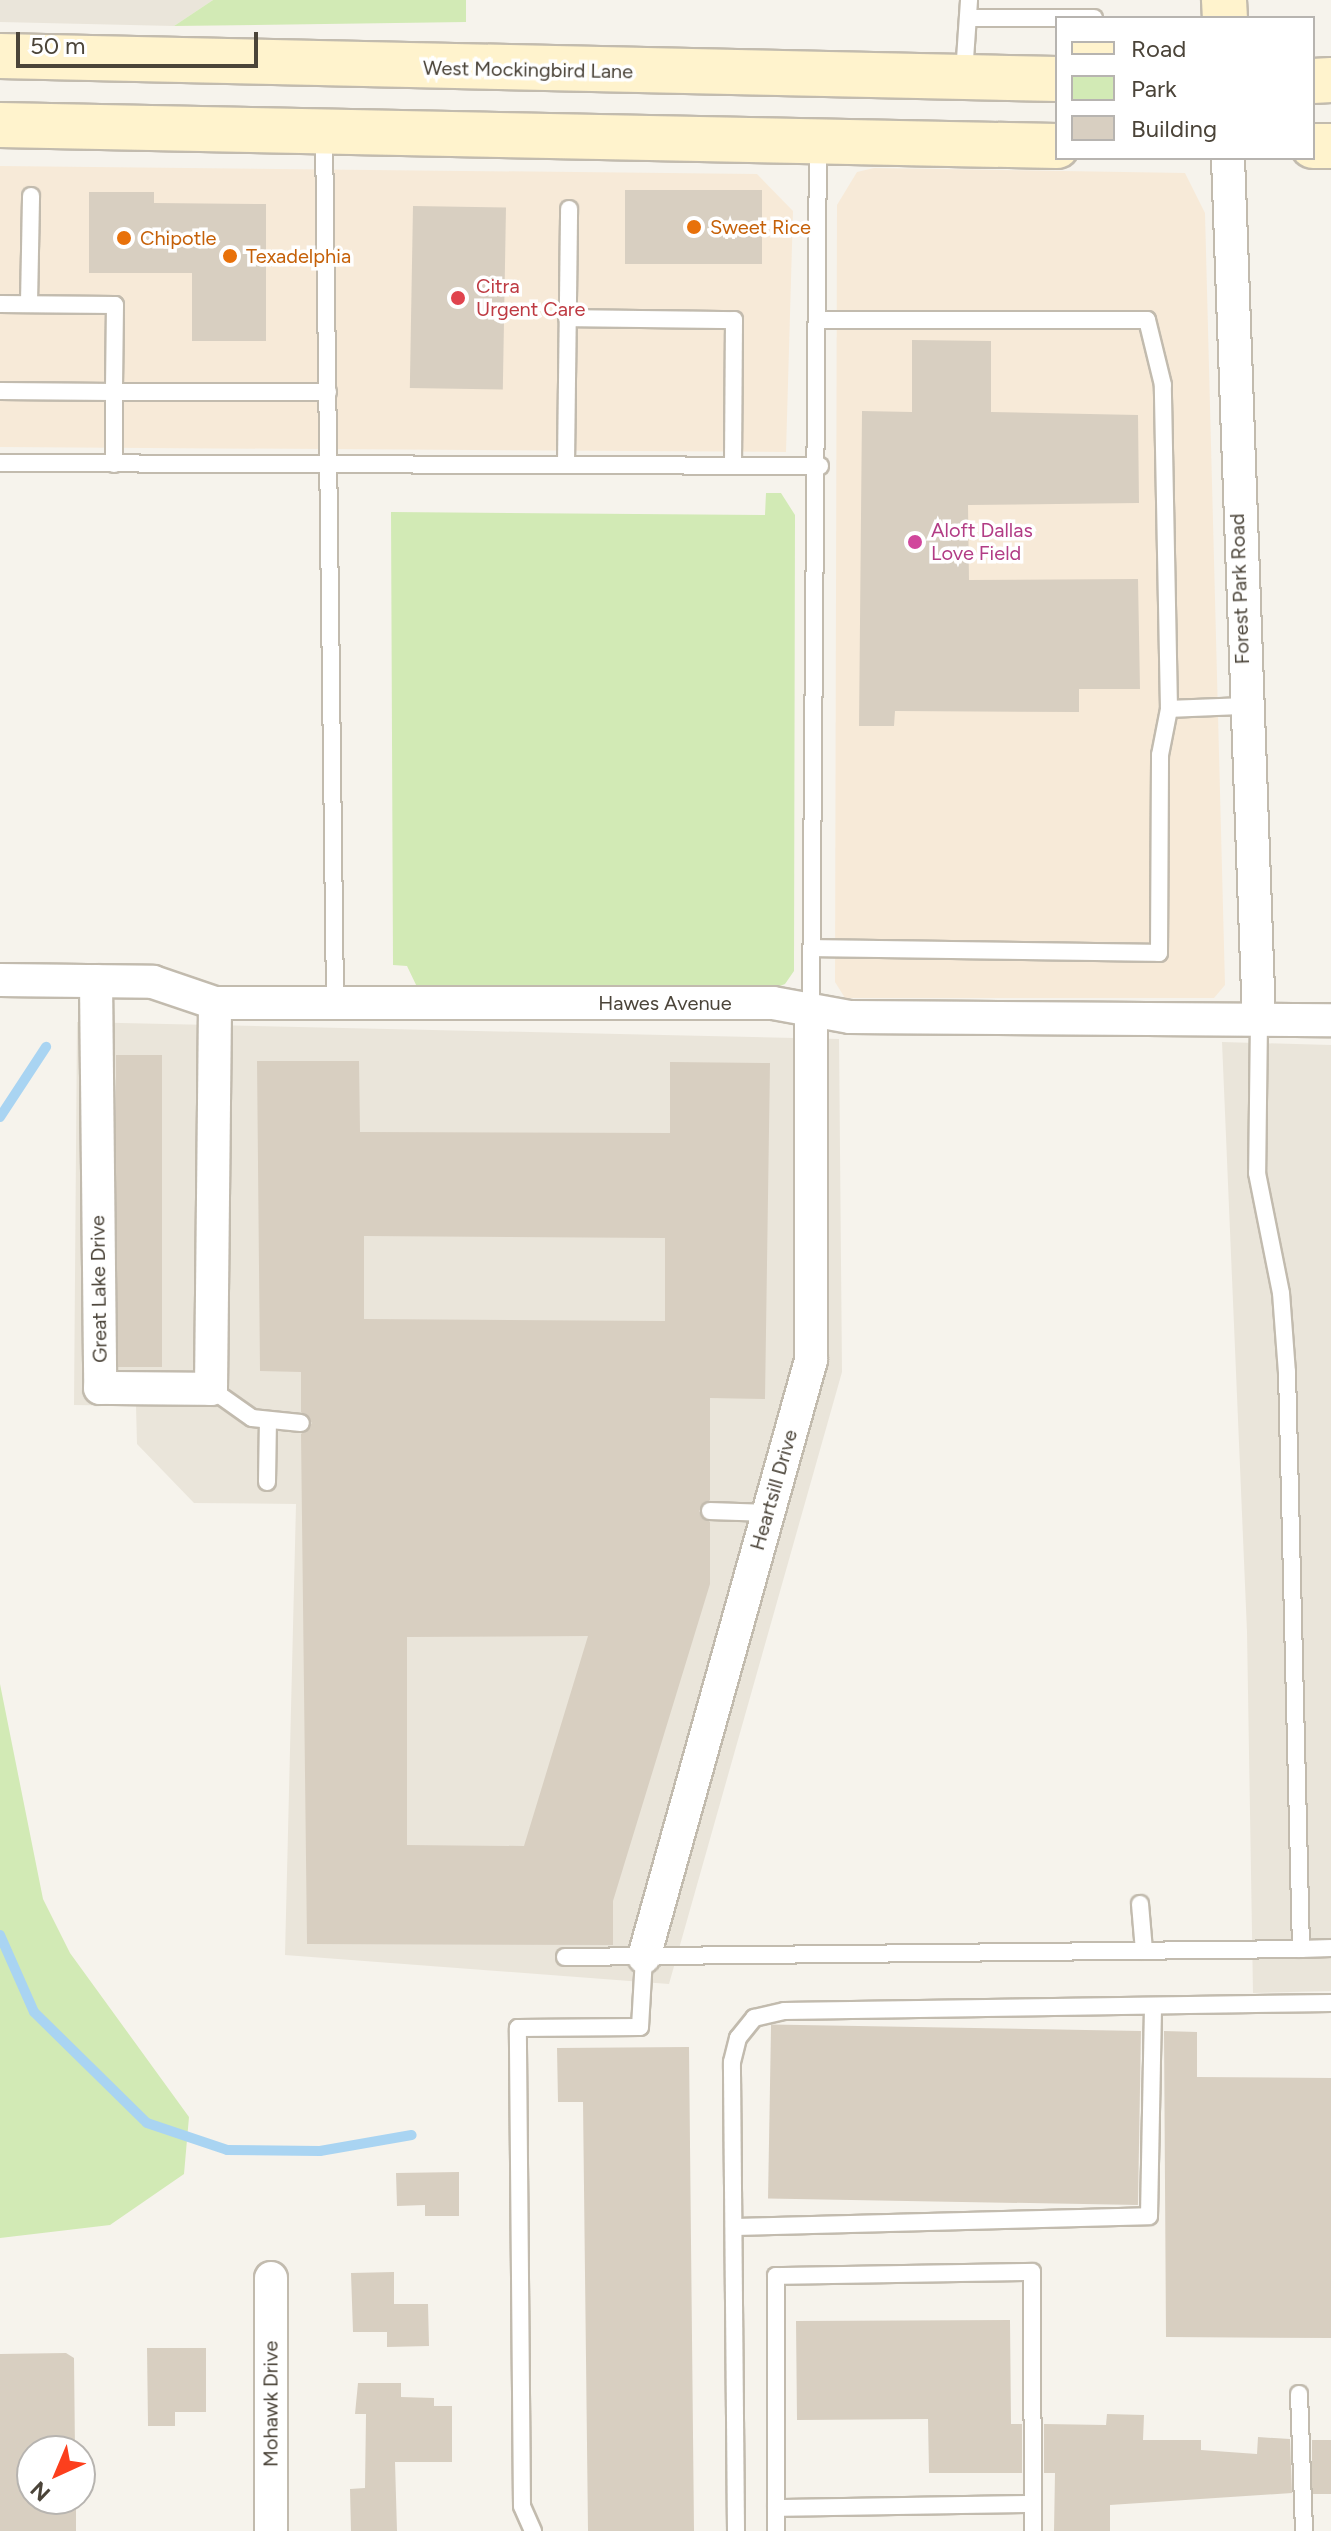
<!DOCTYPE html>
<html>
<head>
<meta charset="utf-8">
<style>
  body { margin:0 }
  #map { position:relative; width:1331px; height:2531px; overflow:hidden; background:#f6f3ec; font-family:Figtree,sans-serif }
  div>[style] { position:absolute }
  .residential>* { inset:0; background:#eae5da }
  .commercial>* { inset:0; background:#f7ead8 }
  .green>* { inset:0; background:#d2eab5 }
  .stream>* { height:10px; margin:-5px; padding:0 5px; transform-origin:5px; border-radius:5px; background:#a9d4f2 }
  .building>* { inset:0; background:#d8cfc1; transform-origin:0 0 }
  .roads { filter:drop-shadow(2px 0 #c2bbae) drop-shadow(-2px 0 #c2bbae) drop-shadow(0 2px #c2bbae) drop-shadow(0 -2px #c2bbae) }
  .lane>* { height:16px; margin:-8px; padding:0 8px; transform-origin:8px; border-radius:8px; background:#fff }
  .street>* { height:32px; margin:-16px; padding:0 16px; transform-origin:16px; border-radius:16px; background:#fff }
  .secondary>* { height:44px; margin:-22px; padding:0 22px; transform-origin:22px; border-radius:22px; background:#fff3cd }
  .dots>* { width:22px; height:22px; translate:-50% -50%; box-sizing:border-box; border:4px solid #fff; border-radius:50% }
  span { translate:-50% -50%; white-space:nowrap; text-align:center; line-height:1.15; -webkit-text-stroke:7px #fff; paint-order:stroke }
  .street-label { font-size:20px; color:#4b4439 }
  .food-label { font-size:20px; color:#c56008 }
  .left { translate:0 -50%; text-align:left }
  .health-label { font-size:20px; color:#be3a42 }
  .hotel-label { font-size:20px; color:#b23c85 }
  .legend { position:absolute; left:1055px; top:16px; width:260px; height:144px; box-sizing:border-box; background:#fff; border:2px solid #b7b4b0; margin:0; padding:10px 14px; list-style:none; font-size:24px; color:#4b4439 }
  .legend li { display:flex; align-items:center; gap:16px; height:40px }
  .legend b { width:40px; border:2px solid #b7b4b0 }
  .north { position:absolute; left:16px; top:2435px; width:80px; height:80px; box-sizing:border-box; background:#fff; border:2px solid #b7b4b0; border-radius:50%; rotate:224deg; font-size:22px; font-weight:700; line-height:32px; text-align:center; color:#4b4439 }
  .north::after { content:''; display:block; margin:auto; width:28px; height:36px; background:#fc3f1d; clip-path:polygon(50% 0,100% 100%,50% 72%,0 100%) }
  .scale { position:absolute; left:16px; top:32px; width:242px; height:36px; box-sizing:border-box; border:4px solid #4b4439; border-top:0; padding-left:10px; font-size:24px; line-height:28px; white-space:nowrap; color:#4b4439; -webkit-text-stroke:6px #fff; paint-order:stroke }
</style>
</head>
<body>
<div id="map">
  <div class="residential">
    <i style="clip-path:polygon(0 0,213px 0,174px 26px,0 22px)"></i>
    <i style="clip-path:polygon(77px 1022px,839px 1039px,842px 1372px,669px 1984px,285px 1955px,296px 1504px,194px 1503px,137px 1444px,136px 1406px,74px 1405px)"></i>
    <i style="clip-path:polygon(1222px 1042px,1331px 1045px,1331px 1991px,1253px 1993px,1247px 1632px)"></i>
  </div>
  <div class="commercial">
    <i style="clip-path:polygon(0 166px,757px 174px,793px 211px,786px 452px,0 447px)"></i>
    <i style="clip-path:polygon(874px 168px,1185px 173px,1205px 213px,1225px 985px,1214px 998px,845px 998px,835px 982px,837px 205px,857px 172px)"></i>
  </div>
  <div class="green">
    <i style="clip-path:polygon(213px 0,466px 0,466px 22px,174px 26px)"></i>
    <i style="clip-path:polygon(766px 493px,781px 493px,795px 515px,794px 971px,785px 984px,768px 991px,418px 989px,407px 966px,393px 965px,391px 512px,765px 515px)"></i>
    <i style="clip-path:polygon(0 1684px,43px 1899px,70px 1953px,189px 2117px,184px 2174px,110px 2225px,0 2238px)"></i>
  </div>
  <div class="stream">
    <i style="left:0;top:1117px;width:84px;rotate:-56.7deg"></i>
    <i style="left:0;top:1935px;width:84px;rotate:66.2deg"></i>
    <i style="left:34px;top:2012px;width:158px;rotate:44.5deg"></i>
    <i style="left:147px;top:2123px;width:84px;rotate:18.6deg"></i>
    <i style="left:227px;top:2150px;width:93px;rotate:0.6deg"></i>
    <i style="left:320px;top:2151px;width:93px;rotate:-9.9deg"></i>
  </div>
  <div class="building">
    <i style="left:625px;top:190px;width:137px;height:74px"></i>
    <i style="clip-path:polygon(89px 192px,154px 192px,154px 203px,266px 204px,266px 341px,192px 341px,192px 273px,89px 273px)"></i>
    <i style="left:413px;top:206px;width:93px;height:182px;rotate:1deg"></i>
    <i style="clip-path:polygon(912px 340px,991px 341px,991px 412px,1138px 415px,1139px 503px,968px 505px,969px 580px,1138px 579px,1140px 689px,1079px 689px,1079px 712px,895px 711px,894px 726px,859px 726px,862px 411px,912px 412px)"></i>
    <i style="left:116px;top:1055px;width:46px;height:312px"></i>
    <i style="clip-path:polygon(evenodd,257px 1061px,359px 1061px,360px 1132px,670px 1133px,670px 1062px,770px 1063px,765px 1399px,710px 1398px,710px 1500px,699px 1511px,710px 1522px,710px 1584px,613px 1901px,613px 1945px,307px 1944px,301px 1434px,312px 1423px,301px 1412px,301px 1372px,260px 1371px,257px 1061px,364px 1236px,665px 1238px,665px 1321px,364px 1319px,364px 1236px,257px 1061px,588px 1636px,524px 1846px,407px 1845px,407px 1637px,588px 1636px)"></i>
    <i style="left:1141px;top:2031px;width:174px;height:370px;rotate:91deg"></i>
    <i style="clip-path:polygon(1164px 2031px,1197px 2032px,1197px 2077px,1331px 2078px,1331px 2338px,1166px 2337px)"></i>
    <i style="clip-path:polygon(689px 2047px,694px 2531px,588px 2531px,583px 2102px,558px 2102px,557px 2048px)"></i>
    <i style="clip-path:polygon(459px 2172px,459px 2216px,425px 2216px,425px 2205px,397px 2206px,396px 2173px)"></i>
    <i style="clip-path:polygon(394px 2272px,394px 2304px,428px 2304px,429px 2346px,387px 2347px,387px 2332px,353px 2332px,351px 2273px)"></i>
    <i style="clip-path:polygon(1010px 2320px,1011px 2424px,1022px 2424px,1022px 2473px,929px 2473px,928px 2419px,797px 2420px,796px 2321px)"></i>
    <i style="clip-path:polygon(147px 2348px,206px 2348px,206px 2412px,175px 2412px,175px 2426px,148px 2426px)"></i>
    <i style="clip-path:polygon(66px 2353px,74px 2358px,75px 2451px,32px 2451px,32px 2499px,76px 2499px,76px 2531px,0 2531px,0 2354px)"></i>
    <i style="clip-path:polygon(358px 2383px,401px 2383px,401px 2397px,434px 2398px,434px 2406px,452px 2406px,452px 2462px,395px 2462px,397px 2531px,351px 2531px,350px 2489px,365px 2488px,366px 2414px,355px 2414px)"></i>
    <i style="clip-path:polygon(1107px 2414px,1144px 2415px,1143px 2440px,1201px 2440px,1201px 2450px,1257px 2454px,1258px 2437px,1290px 2439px,1292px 2493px,1110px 2505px,1110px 2531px,1054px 2531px,1055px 2473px,1044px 2473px,1044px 2424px,1106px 2425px)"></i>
    <i style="left:1312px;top:2440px;width:19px;height:54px"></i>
  </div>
  <div class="roads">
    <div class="lane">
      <i style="left:968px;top:18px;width:126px"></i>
      <i style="left:964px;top:74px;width:74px;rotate:-86.1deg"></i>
      <i style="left:324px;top:135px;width:867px;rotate:89.27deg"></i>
      <i style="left:29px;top:303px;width:107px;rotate:-88.9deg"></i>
      <i style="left:0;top:304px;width:115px;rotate:0.5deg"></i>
      <i style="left:115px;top:305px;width:87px;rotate:90.7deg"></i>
      <i style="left:114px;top:392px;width:214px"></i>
      <i style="left:567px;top:318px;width:167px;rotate:0.7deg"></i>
      <i style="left:734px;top:320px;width:144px;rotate:90.4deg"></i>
      <i style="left:0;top:391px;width:114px;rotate:0.5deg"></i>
      <i style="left:114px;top:392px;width:72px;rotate:90deg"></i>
      <i style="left:0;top:463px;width:820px;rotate:0.21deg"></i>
      <i style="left:566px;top:463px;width:254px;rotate:-89.3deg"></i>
      <i style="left:1169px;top:709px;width:76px;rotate:-2.3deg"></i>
      <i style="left:815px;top:948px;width:344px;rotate:0.8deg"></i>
      <i style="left:1159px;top:953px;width:198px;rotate:-89.7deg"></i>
      <i style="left:1160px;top:755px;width:47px;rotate:-78.9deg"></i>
      <i style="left:1169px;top:709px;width:324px;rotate:-91.1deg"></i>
      <i style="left:1163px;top:385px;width:67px;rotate:-103.8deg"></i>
      <i style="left:1147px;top:320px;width:326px;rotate:180deg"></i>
      <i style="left:811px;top:1010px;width:865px;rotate:-89.54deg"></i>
      <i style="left:1259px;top:1020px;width:153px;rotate:90.7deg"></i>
      <i style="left:1257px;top:1173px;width:122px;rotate:78.7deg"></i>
      <i style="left:1281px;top:1293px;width:79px;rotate:85.7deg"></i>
      <i style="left:1287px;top:1372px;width:577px;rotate:88.61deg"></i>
      <i style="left:1301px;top:1949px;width:30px;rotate:-2deg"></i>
      <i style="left:211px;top:1389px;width:50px;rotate:35.3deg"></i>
      <i style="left:252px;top:1418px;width:49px;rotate:5.8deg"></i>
      <i style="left:267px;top:1482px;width:62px;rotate:-89.1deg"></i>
      <i style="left:710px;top:1511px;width:59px;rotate:1.9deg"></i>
      <i style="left:1140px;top:1904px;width:47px;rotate:85.1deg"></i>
      <i style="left:565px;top:1957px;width:736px;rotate:-0.62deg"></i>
      <i style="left:734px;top:2227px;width:415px;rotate:-1.5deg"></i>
      <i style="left:1149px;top:2216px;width:210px;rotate:-88.9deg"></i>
      <i style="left:1299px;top:2394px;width:137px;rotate:87.9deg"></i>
      <i style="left:776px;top:2508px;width:257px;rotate:-0.9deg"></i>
      <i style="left:533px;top:2531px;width:27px;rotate:-114deg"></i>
      <i style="left:522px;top:2506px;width:478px;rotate:-90.5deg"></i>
      <i style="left:518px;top:2028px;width:122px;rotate:-0.5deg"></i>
      <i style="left:640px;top:2027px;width:70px;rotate:-86.7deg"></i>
      <i style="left:736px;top:2531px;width:469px;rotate:-90.5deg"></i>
      <i style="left:732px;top:2062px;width:25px;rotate:-76deg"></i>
      <i style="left:738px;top:2038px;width:26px;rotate:-51deg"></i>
      <i style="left:754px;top:2018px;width:31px;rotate:-13deg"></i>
      <i style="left:784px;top:2011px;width:547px;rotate:-0.84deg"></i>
      <i style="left:776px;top:2531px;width:255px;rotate:-90deg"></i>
      <i style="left:776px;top:2276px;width:256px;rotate:-0.9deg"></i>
      <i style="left:1032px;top:2272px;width:259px;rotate:89.8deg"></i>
    </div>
    <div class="street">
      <i style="left:1228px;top:158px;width:863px;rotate:87.94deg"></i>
      <i style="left:0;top:980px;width:153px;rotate:0.7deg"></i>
      <i style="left:153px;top:982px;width:65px;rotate:18.7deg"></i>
      <i style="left:215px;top:1003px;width:558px"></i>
      <i style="left:773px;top:1003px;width:78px;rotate:10.3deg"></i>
      <i style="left:850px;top:1017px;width:481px;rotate:0.4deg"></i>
      <i style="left:96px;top:981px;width:407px;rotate:89.4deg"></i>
      <i style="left:100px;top:1388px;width:111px;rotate:0.5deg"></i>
      <i style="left:211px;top:1389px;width:386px;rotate:-89.4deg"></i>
      <i style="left:644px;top:1957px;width:620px;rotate:-74.37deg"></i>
      <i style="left:811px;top:1360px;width:350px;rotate:-90deg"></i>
      <i style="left:271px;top:2278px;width:253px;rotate:90deg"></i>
    </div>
    <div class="secondary">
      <i style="left:1224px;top:0;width:18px;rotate:87deg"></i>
      <i style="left:0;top:56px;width:1057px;rotate:1.25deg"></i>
      <i style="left:1313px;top:81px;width:18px;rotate:-3deg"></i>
      <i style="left:0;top:125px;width:1057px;rotate:1.14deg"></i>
      <i style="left:1313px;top:146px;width:18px"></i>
    </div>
  </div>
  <div class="dots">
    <i style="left:694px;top:227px;background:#e8710a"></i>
    <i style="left:124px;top:238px;background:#e8710a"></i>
    <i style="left:230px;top:256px;background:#e8710a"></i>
    <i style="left:458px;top:298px;background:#e0444e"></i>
    <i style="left:915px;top:542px;background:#d1479c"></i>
  </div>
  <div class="street-label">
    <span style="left:528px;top:70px;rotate:1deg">West Mockingbird Lane</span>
    <span style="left:1240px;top:589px;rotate:-92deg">Forest Park Road</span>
    <span style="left:665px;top:1003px">Hawes Avenue</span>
    <span style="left:99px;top:1289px;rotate:-91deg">Great Lake Drive</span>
    <span style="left:774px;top:1490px;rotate:-74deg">Heartsill Drive</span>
    <span style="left:271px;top:2404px;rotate:-90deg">Mohawk Drive</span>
  </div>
  <div class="food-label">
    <span class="left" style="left:710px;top:227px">Sweet Rice</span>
    <span class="left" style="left:140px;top:238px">Chipotle</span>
    <span class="left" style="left:246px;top:256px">Texadelphia</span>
  </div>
  <div class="health-label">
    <span class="left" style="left:476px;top:298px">Citra<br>Urgent Care</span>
  </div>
  <div class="hotel-label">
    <span class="left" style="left:931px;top:542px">Aloft Dallas<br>Love Field</span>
  </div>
  <ul class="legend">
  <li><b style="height:10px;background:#fff3cd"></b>Road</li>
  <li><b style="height:22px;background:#d2eab5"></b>Park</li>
  <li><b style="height:22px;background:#d8cfc1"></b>Building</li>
  </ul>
  <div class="north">N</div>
  <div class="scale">50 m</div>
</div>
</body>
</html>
